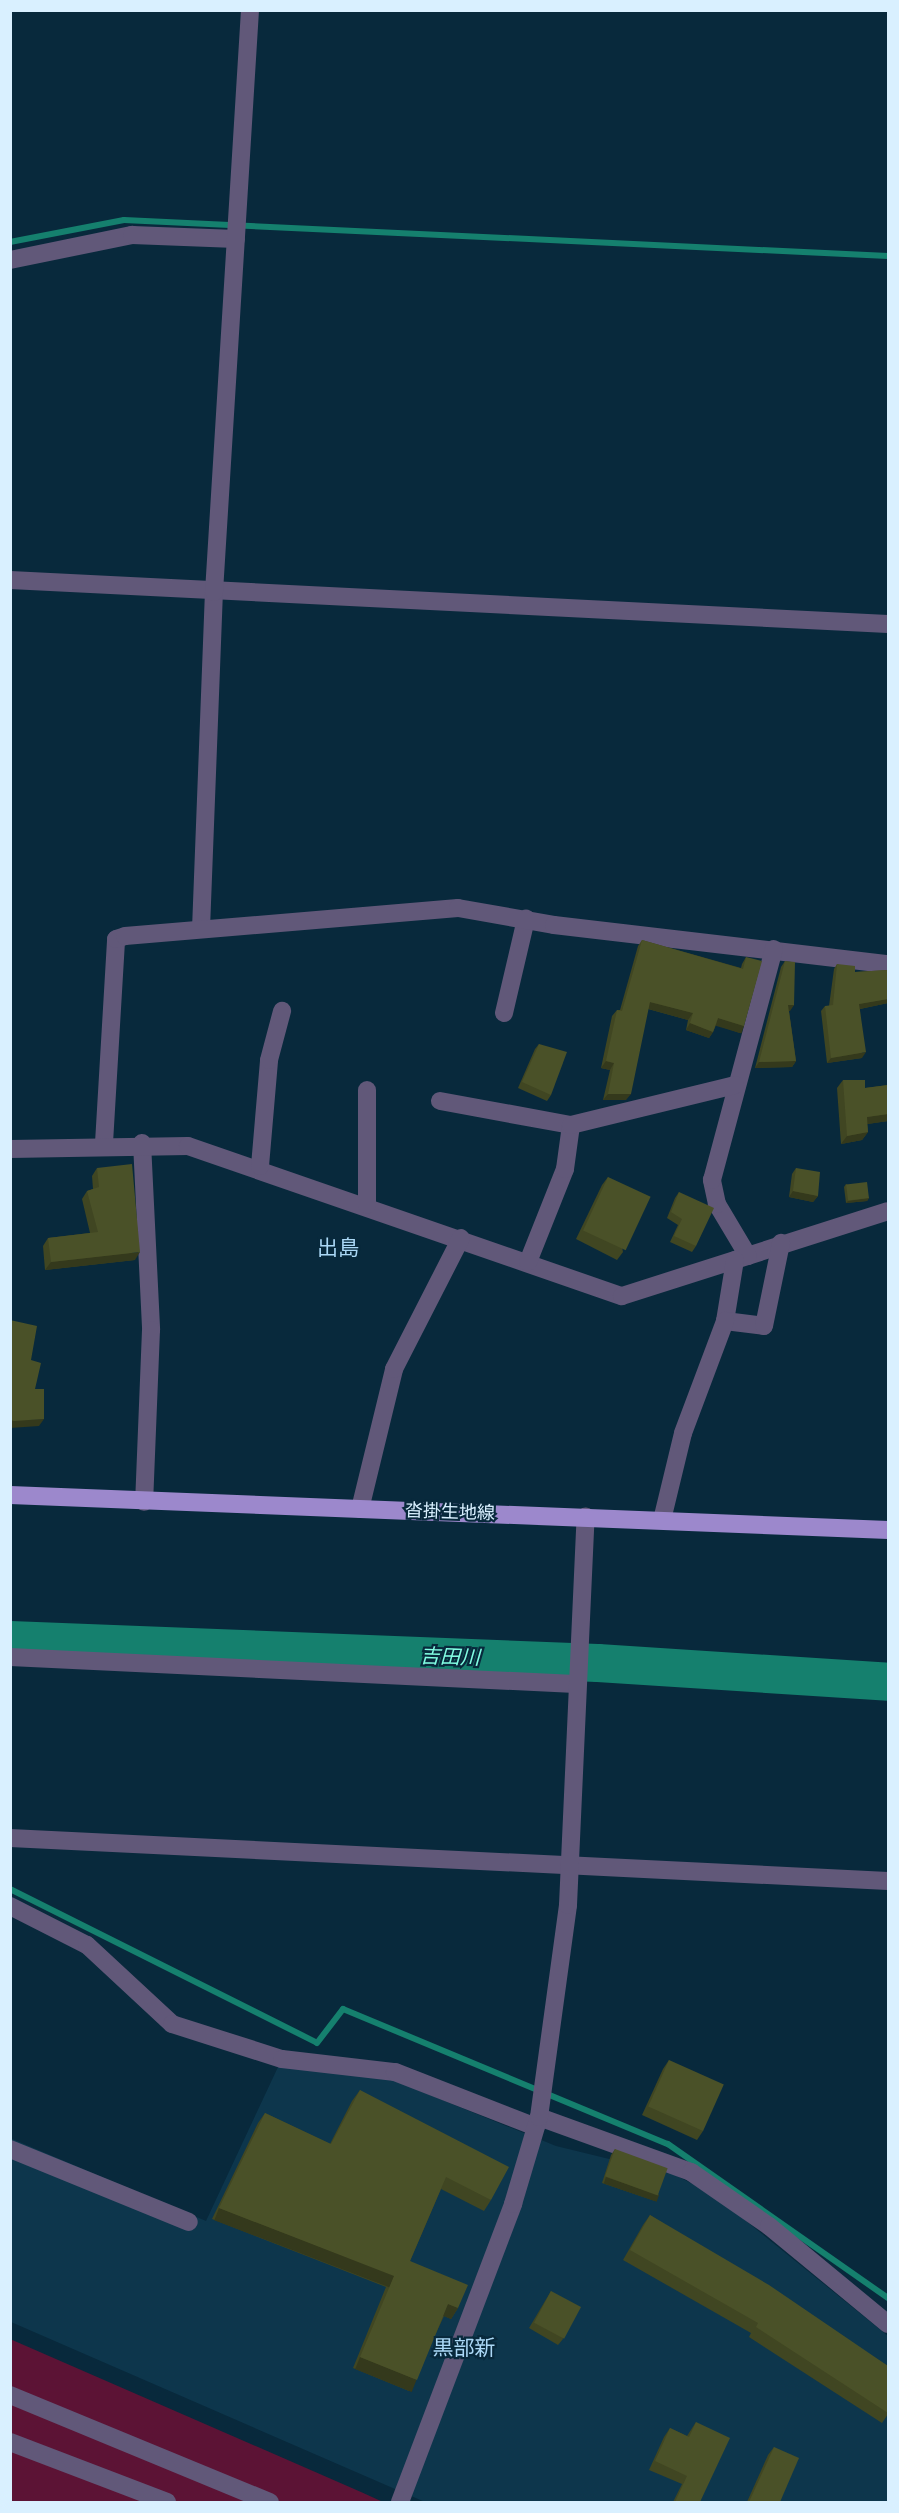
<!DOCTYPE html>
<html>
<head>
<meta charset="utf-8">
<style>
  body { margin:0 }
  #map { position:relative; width:899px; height:2513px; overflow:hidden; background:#08293c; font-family:Raleway,"Noto Sans JP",sans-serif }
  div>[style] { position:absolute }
  .built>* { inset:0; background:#0d364c }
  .green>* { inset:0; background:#5c1335 }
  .stream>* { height:6px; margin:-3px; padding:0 3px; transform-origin:3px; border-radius:3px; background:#15806e }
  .river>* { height:38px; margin:-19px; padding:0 19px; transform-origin:19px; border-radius:19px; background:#15806e }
  .minor>* { height:18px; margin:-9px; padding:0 9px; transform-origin:9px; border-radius:9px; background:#615879 }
  .major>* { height:18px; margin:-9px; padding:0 9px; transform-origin:9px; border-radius:9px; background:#9c88cc }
  .wall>* { inset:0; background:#404622 }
  .shaded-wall>* { inset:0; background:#34391c; transform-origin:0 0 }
  .building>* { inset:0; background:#4a5128; transform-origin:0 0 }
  span { translate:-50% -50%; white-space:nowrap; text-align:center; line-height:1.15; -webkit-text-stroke:4.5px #08293c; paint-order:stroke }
  .street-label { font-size:18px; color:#d9f0ff }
  .water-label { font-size:20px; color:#82fee3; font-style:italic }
  .quarter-label { font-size:21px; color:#abd8f6 }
  .frame { position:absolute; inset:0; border:12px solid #d9f0ff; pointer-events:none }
</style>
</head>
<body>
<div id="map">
  <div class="built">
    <i style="clip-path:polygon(278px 2067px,383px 2076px,556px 2146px,675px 2175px,714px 2195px,888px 2336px,888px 2502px,425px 2502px,11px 2322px,10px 2138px,206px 2221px)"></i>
  </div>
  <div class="green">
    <i style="clip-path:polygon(10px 2339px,361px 2492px,383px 2502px,11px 2502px)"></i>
  </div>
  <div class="stream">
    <i style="left:10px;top:242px;width:116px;rotate:-10.9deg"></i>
    <i style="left:124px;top:220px;width:765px;rotate:2.7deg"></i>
    <i style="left:10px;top:1889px;width:343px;rotate:26.6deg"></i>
    <i style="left:317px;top:2043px;width:43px;rotate:-52.6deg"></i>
    <i style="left:343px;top:2009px;width:352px;rotate:22.6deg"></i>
    <i style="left:668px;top:2144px;width:269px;rotate:35deg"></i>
  </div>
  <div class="river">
    <i style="left:10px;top:1640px;width:588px;rotate:2.24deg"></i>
    <i style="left:598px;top:1663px;width:291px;rotate:3.7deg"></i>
  </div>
  <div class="minor">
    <i style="left:10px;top:260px;width:125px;rotate:-11.6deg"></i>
    <i style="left:132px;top:235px;width:104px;rotate:2.2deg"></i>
    <i style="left:10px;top:580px;width:879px;rotate:2.87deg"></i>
    <i style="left:201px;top:929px;width:337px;rotate:-87.8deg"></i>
    <i style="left:214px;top:592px;width:583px;rotate:-86.46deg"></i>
    <i style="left:504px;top:1013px;width:97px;rotate:-76.8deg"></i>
    <i style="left:440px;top:1101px;width:133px;rotate:10.4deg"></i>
    <i style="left:104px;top:1143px;width:204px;rotate:-86.6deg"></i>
    <i style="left:116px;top:939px;width:9px;rotate:-18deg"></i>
    <i style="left:125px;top:936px;width:334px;rotate:-4.8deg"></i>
    <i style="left:458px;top:908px;width:97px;rotate:10deg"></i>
    <i style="left:554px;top:925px;width:336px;rotate:6.7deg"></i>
    <i style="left:142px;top:1143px;width:187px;rotate:87.2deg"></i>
    <i style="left:151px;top:1330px;width:172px;rotate:92.3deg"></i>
    <i style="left:10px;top:1149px;width:178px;rotate:-1deg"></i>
    <i style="left:188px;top:1146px;width:459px;rotate:19.1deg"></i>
    <i style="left:622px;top:1296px;width:279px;rotate:-17.7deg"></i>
    <i style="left:260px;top:1166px;width:106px;rotate:-85.1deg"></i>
    <i style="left:269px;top:1060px;width:51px;rotate:-75.1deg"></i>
    <i style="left:367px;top:1205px;width:115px;rotate:-90deg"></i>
    <i style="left:748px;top:1256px;width:61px;rotate:-120.8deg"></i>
    <i style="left:717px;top:1204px;width:25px;rotate:-102deg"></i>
    <i style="left:712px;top:1180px;width:239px;rotate:-75deg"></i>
    <i style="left:735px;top:1260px;width:62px;rotate:99.3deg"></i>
    <i style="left:725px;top:1321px;width:39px;rotate:7deg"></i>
    <i style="left:764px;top:1326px;width:85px;rotate:-78.4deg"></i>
    <i style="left:528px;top:1262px;width:100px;rotate:-68.3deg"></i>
    <i style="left:565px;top:1169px;width:44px;rotate:-82.2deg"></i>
    <i style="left:571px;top:1125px;width:169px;rotate:-13.7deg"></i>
    <i style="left:360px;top:1509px;width:144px;rotate:-76.3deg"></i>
    <i style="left:394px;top:1369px;width:147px;rotate:-62.9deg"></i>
    <i style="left:662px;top:1520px;width:89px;rotate:-76.4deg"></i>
    <i style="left:683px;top:1433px;width:120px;rotate:-69.4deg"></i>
    <i style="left:10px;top:1657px;width:566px;rotate:2.74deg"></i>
    <i style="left:10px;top:1838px;width:879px;rotate:2.8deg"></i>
    <i style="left:10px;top:1906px;width:86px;rotate:26.9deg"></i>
    <i style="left:87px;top:1945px;width:116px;rotate:42.9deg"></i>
    <i style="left:172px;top:2024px;width:115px;rotate:17.7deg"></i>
    <i style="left:282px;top:2059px;width:114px;rotate:6.6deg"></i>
    <i style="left:395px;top:2072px;width:151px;rotate:21.3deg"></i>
    <i style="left:539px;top:2117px;width:162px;rotate:19.9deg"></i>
    <i style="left:691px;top:2172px;width:95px;rotate:34.7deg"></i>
    <i style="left:769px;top:2226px;width:154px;rotate:39.5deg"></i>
    <i style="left:10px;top:2149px;width:193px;rotate:22.2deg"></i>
    <i style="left:10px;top:2395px;width:281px;rotate:22.4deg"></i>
    <i style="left:10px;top:2442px;width:168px;rotate:20.9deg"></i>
    <i style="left:400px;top:2502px;width:319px;rotate:-69.2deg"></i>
    <i style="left:513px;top:2204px;width:91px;rotate:-73.4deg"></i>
    <i style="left:539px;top:2117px;width:214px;rotate:-82.2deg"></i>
    <i style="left:568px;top:1905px;width:389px;rotate:-87.4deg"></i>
  </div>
  <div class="major">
    <i style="left:10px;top:1495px;width:879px;rotate:2.28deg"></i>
  </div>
  <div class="wall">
    <i style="clip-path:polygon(642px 940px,741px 968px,742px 964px,746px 957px,744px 1026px,740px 1033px,716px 1025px,713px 1032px,709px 1038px,686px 1030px,688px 1020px,648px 1009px,626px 1100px,603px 1100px,610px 1070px,601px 1068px,612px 1016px,617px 1010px,620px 1010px,638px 946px)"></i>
    <i style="clip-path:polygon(785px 961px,794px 1005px,789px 1011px,796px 1061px,792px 1067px,755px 1068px,781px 967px)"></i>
    <i style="clip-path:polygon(837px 964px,855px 972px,888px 970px,888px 1003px,860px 1009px,862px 1058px,827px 1063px,821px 1011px,825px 1006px,829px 1006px,834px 969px)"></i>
    <i style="clip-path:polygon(539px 1044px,551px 1095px,547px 1101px,518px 1088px,535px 1049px)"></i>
    <i style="clip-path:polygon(843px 1080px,865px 1088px,888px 1085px,888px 1121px,867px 1124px,868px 1132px,862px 1140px,841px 1144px,837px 1088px)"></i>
    <i style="clip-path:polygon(97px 1168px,135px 1260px,45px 1270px,43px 1246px,48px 1238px,90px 1233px,82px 1199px,87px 1191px,93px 1189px,92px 1176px)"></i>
    <i style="clip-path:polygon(796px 1168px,818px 1196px,813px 1202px,789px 1197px,792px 1174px)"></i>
    <i style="clip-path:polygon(608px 1177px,623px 1252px,617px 1260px,576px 1239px,602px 1185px)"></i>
    <i style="clip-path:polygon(846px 1184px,869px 1198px,867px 1201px,846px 1203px,844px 1187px)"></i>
    <i style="clip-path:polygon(679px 1192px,696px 1246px,692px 1252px,670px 1242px,678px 1225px,667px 1218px,675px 1198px)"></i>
    <i style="clip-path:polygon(669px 2060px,703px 2131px,697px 2140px,642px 2115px,663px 2069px)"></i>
    <i style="clip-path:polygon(360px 2090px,491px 2200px,484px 2211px,441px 2189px,410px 2261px,458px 2308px,451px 2319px,444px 2316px,409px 2391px,353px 2368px,386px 2287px,212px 2219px,258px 2123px,265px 2113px,330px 2144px,352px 2101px)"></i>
    <i style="clip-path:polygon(615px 2149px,659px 2195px,655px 2201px,602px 2183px,611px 2155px)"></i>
    <i style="clip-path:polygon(650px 2215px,888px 2366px,888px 2414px,882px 2423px,749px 2337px,751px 2333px,623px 2260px,643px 2225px)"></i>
    <i style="clip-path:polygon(551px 2291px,563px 2339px,558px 2345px,529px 2328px)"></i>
    <i style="clip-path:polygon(696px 2422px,700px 2502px,673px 2502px,682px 2484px,649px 2470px,664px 2437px,670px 2428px,687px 2436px)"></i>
    <i style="clip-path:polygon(774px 2447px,780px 2502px,747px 2502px,768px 2455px)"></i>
  </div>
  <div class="shaded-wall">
    <i style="clip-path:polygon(888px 999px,888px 1003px,855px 1010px,859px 1004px)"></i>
    <i style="clip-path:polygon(650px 1002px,693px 1013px,688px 1020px,645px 1008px)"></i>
    <i style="clip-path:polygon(788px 1005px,794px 1005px,790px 1011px,784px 1011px)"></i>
    <i style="left:718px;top:1018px;width:27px;height:8px;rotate:17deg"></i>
    <i style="clip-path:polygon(690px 1023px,713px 1032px,709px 1038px,686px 1030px)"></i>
    <i style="clip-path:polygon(866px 1052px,862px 1058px,827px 1063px,831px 1058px)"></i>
    <i style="clip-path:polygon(606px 1061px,614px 1063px,610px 1070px,601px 1068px)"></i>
    <i style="clip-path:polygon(796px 1061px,792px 1067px,755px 1068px,759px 1062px)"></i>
    <i style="clip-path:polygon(608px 1094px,631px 1094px,626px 1100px,603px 1100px)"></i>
    <i style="clip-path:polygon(888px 1114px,888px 1121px,861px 1125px,867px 1117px)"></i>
    <i style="clip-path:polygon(868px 1132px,862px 1140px,841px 1144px,847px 1136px)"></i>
    <i style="clip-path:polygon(793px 1191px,818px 1196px,813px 1202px,789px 1197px)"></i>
    <i style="clip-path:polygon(869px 1198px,867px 1201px,846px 1203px,848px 1201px)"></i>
    <i style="clip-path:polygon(140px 1252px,135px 1260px,45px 1270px,51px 1262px)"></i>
    <i style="clip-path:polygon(44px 1419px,39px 1426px,10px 1428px,10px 1420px)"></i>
    <i style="left:606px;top:2177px;width:56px;height:7px;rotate:19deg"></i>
    <i style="left:219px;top:2208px;width:188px;height:13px;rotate:21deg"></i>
    <i style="clip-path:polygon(448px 2304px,458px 2308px,451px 2319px,441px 2315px)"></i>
    <i style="left:360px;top:2357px;width:61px;height:13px;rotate:22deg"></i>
  </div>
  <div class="building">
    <i style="clip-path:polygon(642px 940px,743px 969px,746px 957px,762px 961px,744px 1026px,718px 1018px,713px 1032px,690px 1023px,693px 1013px,650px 1002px,631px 1094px,608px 1094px,614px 1063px,606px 1061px,617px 1010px,622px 1011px)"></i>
    <i style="clip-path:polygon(785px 961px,795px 962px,794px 1005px,788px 1005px,796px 1061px,759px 1062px)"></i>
    <i style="clip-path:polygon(837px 964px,855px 966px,855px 972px,888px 970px,888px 999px,859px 1004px,866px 1052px,831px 1058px,825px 1006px,833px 1005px)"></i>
    <i style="clip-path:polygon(539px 1044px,567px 1052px,551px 1095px,522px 1082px)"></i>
    <i style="clip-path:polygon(843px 1080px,865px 1080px,865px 1088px,888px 1085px,888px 1114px,867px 1117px,868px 1132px,847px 1136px)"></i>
    <i style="clip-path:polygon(132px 1164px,140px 1252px,51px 1262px,48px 1238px,98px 1232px,87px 1191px,99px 1187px,97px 1168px)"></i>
    <i style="clip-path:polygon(796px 1168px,820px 1172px,818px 1196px,793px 1191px)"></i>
    <i style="left:608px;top:1177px;width:47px;height:59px;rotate:25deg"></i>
    <i style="left:867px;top:1182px;width:16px;height:21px;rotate:83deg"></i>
    <i style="clip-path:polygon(679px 1192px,714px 1208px,696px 1246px,674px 1236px,682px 1219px,671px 1212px)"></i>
    <i style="clip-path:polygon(10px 1320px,37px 1326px,31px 1360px,41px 1363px,35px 1389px,44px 1389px,44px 1419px,14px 1421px,10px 1420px)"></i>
    <i style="left:669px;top:2060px;width:60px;height:51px;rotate:24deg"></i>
    <i style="clip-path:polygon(360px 2090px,509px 2167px,491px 2200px,446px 2177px,410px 2261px,468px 2285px,458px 2308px,448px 2304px,417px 2380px,360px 2357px,394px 2276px,219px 2208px,265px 2113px,331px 2144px)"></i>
    <i style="left:615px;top:2149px;width:56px;height:29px;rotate:20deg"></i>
    <i style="clip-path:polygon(650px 2215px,769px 2285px,888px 2366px,888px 2413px,756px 2327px,758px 2323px,630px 2250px)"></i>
    <i style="left:551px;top:2291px;width:34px;height:36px;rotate:28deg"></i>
    <i style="clip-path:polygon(696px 2422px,730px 2438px,700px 2502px,675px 2502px,687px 2476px,655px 2461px,670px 2428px,689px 2437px)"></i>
    <i style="clip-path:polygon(774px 2447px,799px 2458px,780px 2502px,749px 2502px)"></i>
  </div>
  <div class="street-label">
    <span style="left:450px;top:1512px;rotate:2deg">沓掛生地線</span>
  </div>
  <div class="water-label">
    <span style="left:450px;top:1657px;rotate:2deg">吉田川</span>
  </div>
  <div class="quarter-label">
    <span style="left:338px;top:1248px">出島</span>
    <span style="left:464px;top:2348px">黒部新</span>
  </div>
  <div class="frame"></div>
</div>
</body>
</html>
